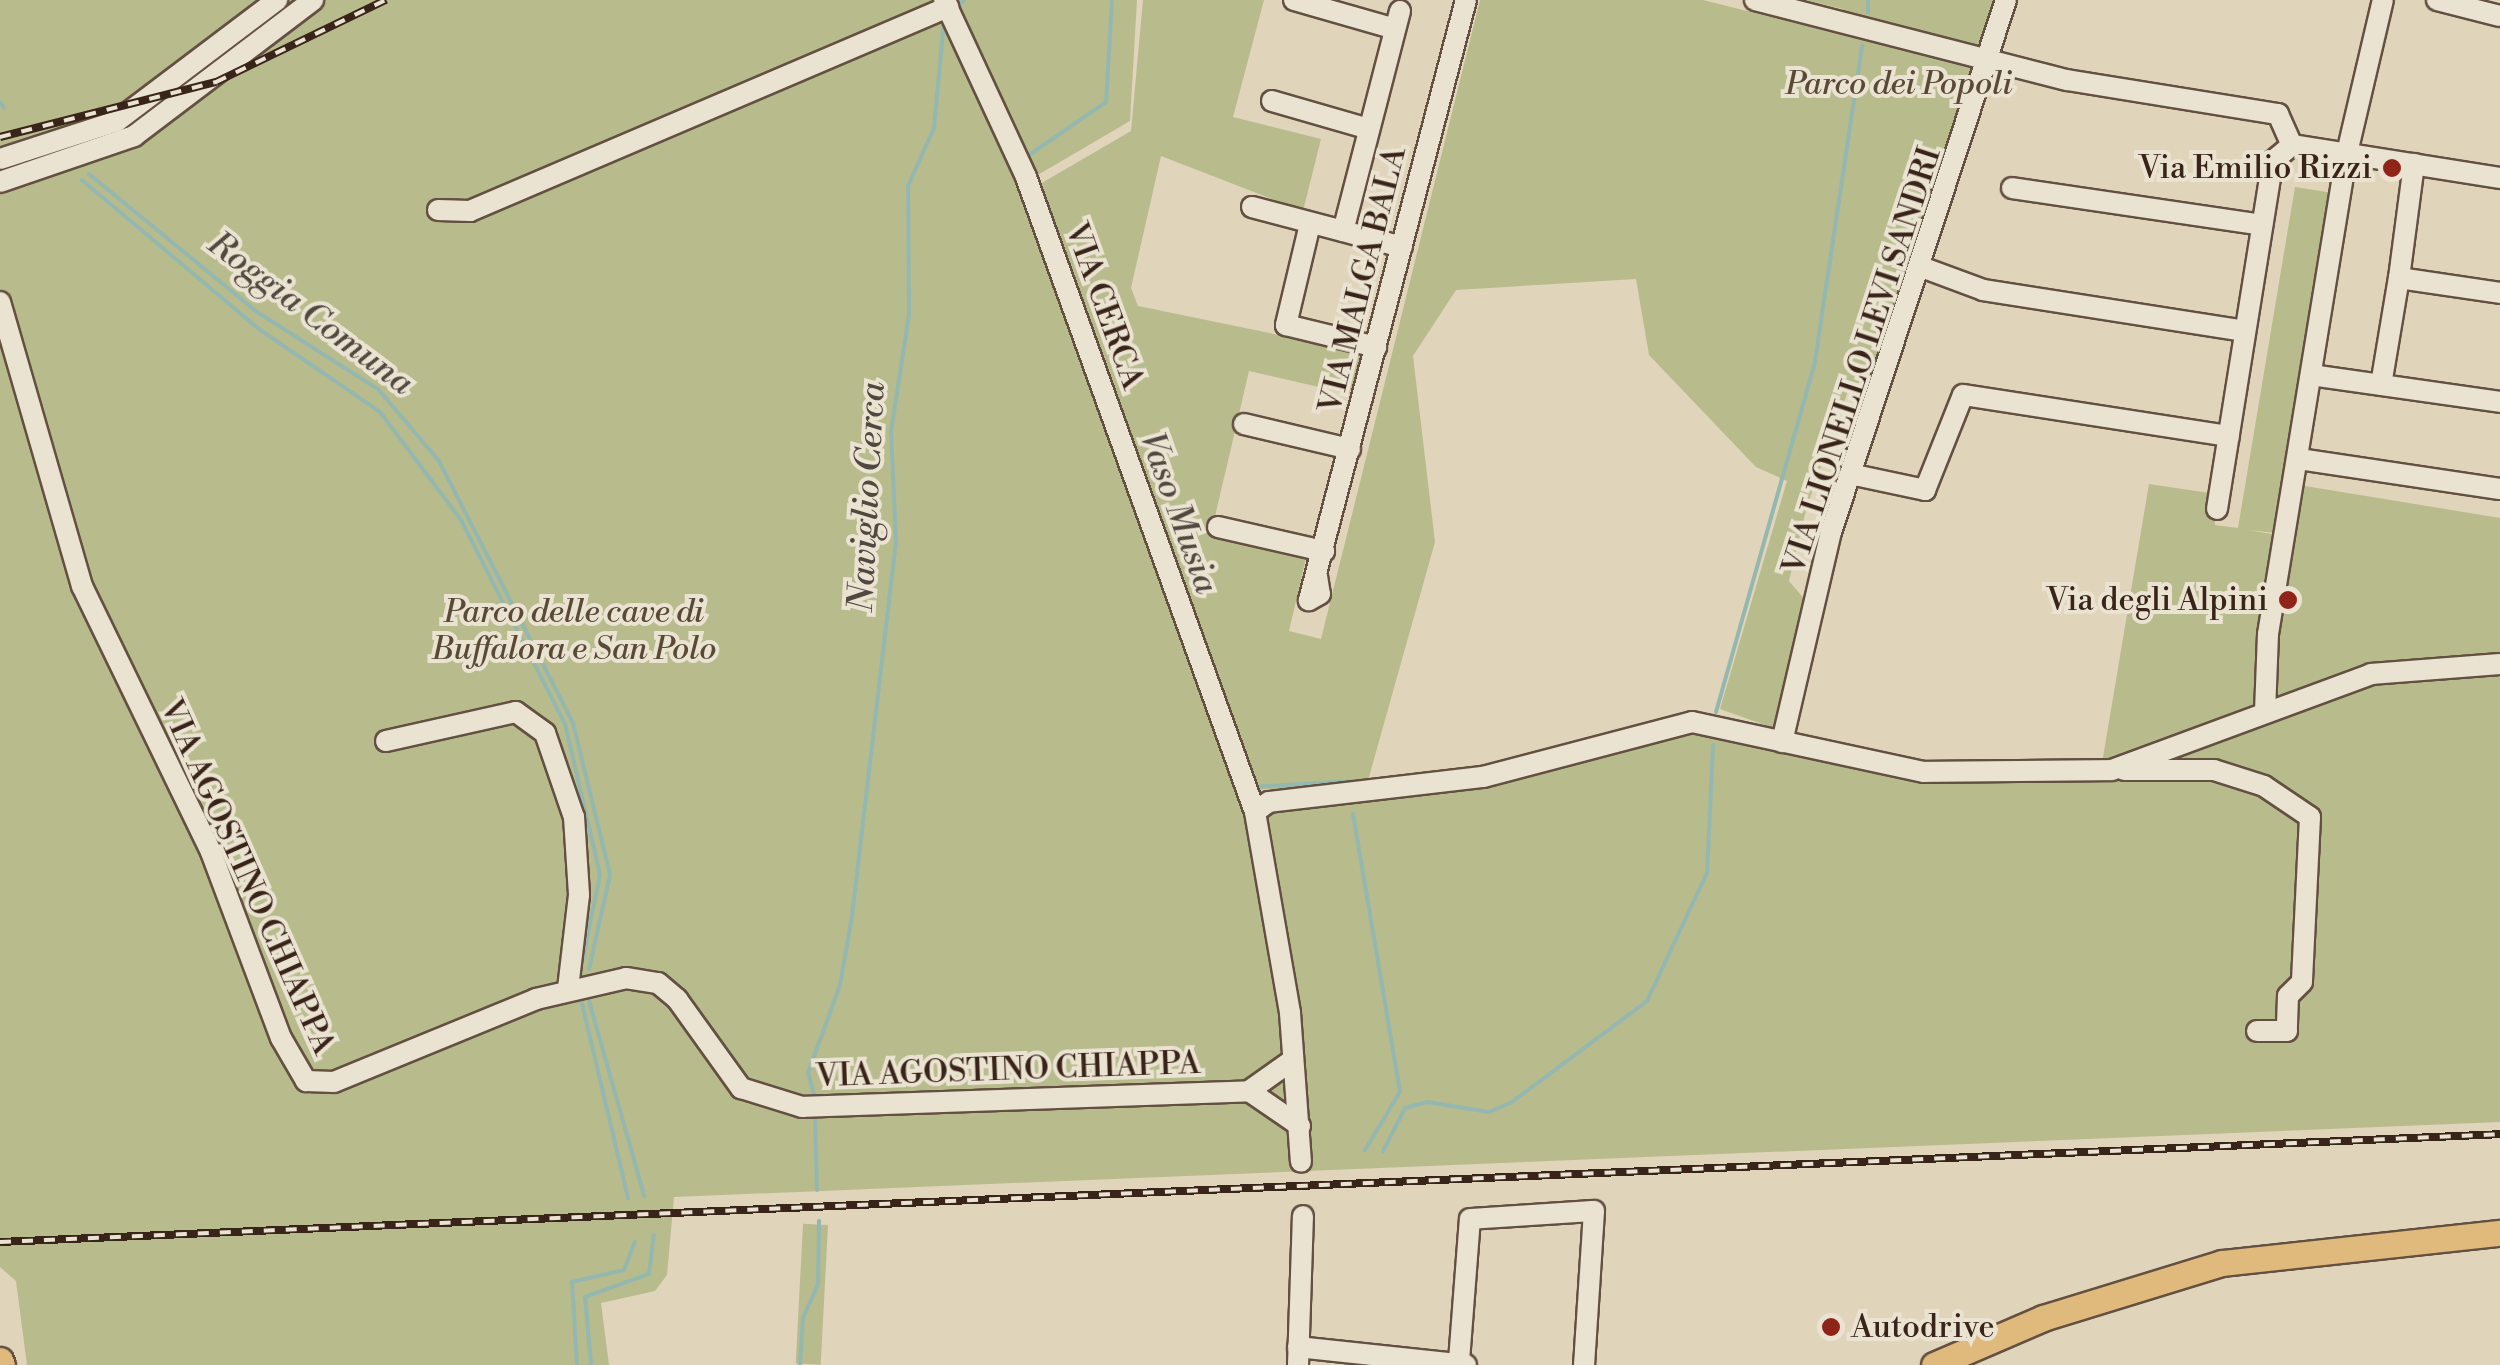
<!DOCTYPE html>
<html>
<head>
<meta charset="utf-8">
<style>
  body { margin:0 }
  #map { position:relative; width:2500px; height:1365px; overflow:hidden; background:#e0d4ba; font-family:"Libre Bodoni",serif }
  div>[style] { position:absolute }
  .green>* { inset:0; background:#b8bb8c; transform-origin:0 0 }
  .stream>* { height:4px; margin:-2px; padding:0 2px; transform-origin:2px; border-radius:2px; background:#94b8b0 }
  .roads { filter:drop-shadow(2px 0 #635041) drop-shadow(-2px 0 #635041) drop-shadow(0 2px #635041) drop-shadow(0 -2px #635041) }
  .minor>* { height:20px; margin:-10px; padding:0 10px; transform-origin:10px; border-radius:10px; background:#ebe3d2 }
  .major>* { height:25px; margin:-12.5px; padding:0 12.5px; transform-origin:12.5px; border-radius:12.5px; background:#e0ba7d }
  .rail>* { height:8px; margin-top:-4px; transform-origin:0; background:repeating-linear-gradient(90deg,#ebe3d2 0 11px,#392419 0 22px); box-sizing:border-box; border-block:2px solid #392419 }
  .dots>* { width:28px; height:28px; translate:-50% -50%; box-sizing:border-box; border:5px solid #ebe3d2; border-radius:50% }
  span { translate:-50% -50%; white-space:nowrap; text-align:center; line-height:1.15; -webkit-text-stroke:8px #ebe3d2; paint-order:stroke }
  .park-label { font-size:32px; color:#594a36; font-style:italic }
  .poi-label { font-size:32px; color:#392419 }
  .right { translate:-100% -50%; text-align:right }
  .left { translate:0 -50%; text-align:left }
  .street-label { font-size:32px; color:#392419 }
  .water-label { font-size:35px; color:#50493f; font-style:italic }
</style>
</head>
<body>
<div id="map">
  <div class="green">
    <i style="clip-path:polygon(0 0,1137px 0,1130px 121px,1024px 183px,1243px 807px,1383px 797px,1691px 726px,1923px 778px,2100px 775px,2149px 484px,2216px 494px,2215px 525px,2238px 528px,2295px 187px,2333px 193px,2276px 533px,2247px 530px,2292px 537px,2299px 485px,2500px 518px,2500px 1122px,674px 1197px,667px 1275px,655px 1291px,601px 1303px,609px 1365px,27px 1365px,16px 1281px,0 1267px)"></i>
    <i style="clip-path:polygon(1143px 0,1264px 0,1233px 117px,1321px 139px,1303px 211px,1161px 156px,1131px 288px,1138px 306px,1366px 353px,1349px 394px,1249px 371px,1213px 525px,1308px 549px,1289px 631px,1321px 639px,1480px 0,1703px 0,1839px 34px,1843px 9px,1806px 0,1994px 0,1875px 374px,1849px 388px,1807px 506px,1789px 581px,1806px 601px,1776px 729px,1720px 709px,1787px 481px,1756px 467px,1649px 355px,1636px 279px,1456px 290px,1413px 356px,1435px 542px,1367px 784px,1255px 790px,1040px 184px,1131px 131px)"></i>
    <i style="left:828px;top:1225px;width:140px;height:25px;rotate:93deg"></i>
  </div>
  <div class="stream">
    <i style="left:956px;top:10px;width:13px;rotate:-51deg"></i>
    <i style="left:1868px;top:12px;width:12px;rotate:-90deg"></i>
    <i style="left:0;top:102px;width:7px;rotate:56deg"></i>
    <i style="left:1026px;top:157px;width:97px;rotate:-34.5deg"></i>
    <i style="left:1106px;top:102px;width:102px;rotate:-86.6deg"></i>
    <i style="left:89px;top:174px;width:217px;rotate:39.4deg"></i>
    <i style="left:257px;top:312px;width:143px;rotate:32.5deg"></i>
    <i style="left:378px;top:389px;width:94px;rotate:49.7deg"></i>
    <i style="left:439px;top:461px;width:294px;rotate:62.9deg"></i>
    <i style="left:573px;top:723px;width:156px;rotate:76.3deg"></i>
    <i style="left:610px;top:875px;width:96px;rotate:102.6deg"></i>
    <i style="left:82px;top:180px;width:231px;rotate:40.1deg"></i>
    <i style="left:259px;top:329px;width:147px;rotate:34.4deg"></i>
    <i style="left:380px;top:412px;width:135px;rotate:53.1deg"></i>
    <i style="left:461px;top:520px;width:229px;rotate:63deg"></i>
    <i style="left:565px;top:724px;width:155px;rotate:76.9deg"></i>
    <i style="left:600px;top:875px;width:94px;rotate:101.7deg"></i>
    <i style="left:1716px;top:712px;width:365px;rotate:-74.2deg"></i>
    <i style="left:1815px;top:361px;width:319px;rotate:-81.5deg"></i>
    <i style="left:1253px;top:787px;width:100px;rotate:-3.4deg"></i>
    <i style="left:1353px;top:814px;width:282px;rotate:80.4deg"></i>
    <i style="left:1400px;top:1092px;width:68px;rotate:121.1deg"></i>
    <i style="left:587px;top:994px;width:210px;rotate:74.2deg"></i>
    <i style="left:580px;top:995px;width:209px;rotate:76.7deg"></i>
    <i style="left:814px;top:1094px;width:22px;rotate:-106deg"></i>
    <i style="left:808px;top:1073px;width:94px;rotate:-70deg"></i>
    <i style="left:840px;top:985px;width:70px;rotate:-80.1deg"></i>
    <i style="left:852px;top:916px;width:377px;rotate:-83.3deg"></i>
    <i style="left:896px;top:542px;width:110px;rotate:-92.6deg"></i>
    <i style="left:891px;top:432px;width:118px;rotate:-81.3deg"></i>
    <i style="left:909px;top:315px;width:129px;rotate:-90.4deg"></i>
    <i style="left:908px;top:186px;width:64px;rotate:-65.9deg"></i>
    <i style="left:934px;top:128px;width:108px;rotate:-84.7deg"></i>
    <i style="left:815px;top:1115px;width:75px;rotate:88.5deg"></i>
    <i style="left:1383px;top:1151px;width:48px;rotate:-62.9deg"></i>
    <i style="left:1405px;top:1108px;width:23px;rotate:-15deg"></i>
    <i style="left:1427px;top:1102px;width:63px;rotate:9.2deg"></i>
    <i style="left:1489px;top:1112px;width:25px;rotate:-23deg"></i>
    <i style="left:1512px;top:1102px;width:169px;rotate:-36.8deg"></i>
    <i style="left:1647px;top:1001px;width:141px;rotate:-64.9deg"></i>
    <i style="left:1707px;top:873px;width:128px;rotate:-87.3deg"></i>
    <i style="left:577px;top:1365px;width:83px;rotate:-93.4deg"></i>
    <i style="left:572px;top:1282px;width:53px;rotate:-13deg"></i>
    <i style="left:624px;top:1270px;width:30px;rotate:-69deg"></i>
    <i style="left:591px;top:1365px;width:68px;rotate:-95deg"></i>
    <i style="left:585px;top:1297px;width:68px;rotate:-19.8deg"></i>
    <i style="left:649px;top:1274px;width:39px;rotate:-83deg"></i>
    <i style="left:800px;top:1365px;width:47px;rotate:-86.3deg"></i>
    <i style="left:803px;top:1318px;width:36px;rotate:-66deg"></i>
    <i style="left:818px;top:1285px;width:64px;rotate:-89.1deg"></i>
  </div>
  <div class="roads">
    <div class="minor">
      <i style="left:944px;top:0;width:195px;rotate:65.1deg"></i>
      <i style="left:1026px;top:177px;width:675px;rotate:70.17deg"></i>
      <i style="left:1255px;top:812px;width:204px;rotate:80.1deg"></i>
      <i style="left:1290px;top:1013px;width:149px;rotate:85.8deg"></i>
      <i style="left:1294px;top:0;width:105px;rotate:16deg"></i>
      <i style="left:1755px;top:0;width:322px;rotate:14.4deg"></i>
      <i style="left:2067px;top:80px;width:214px;rotate:9.2deg"></i>
      <i style="left:2278px;top:114px;width:34px;rotate:66deg"></i>
      <i style="left:2292px;top:145px;width:211px;rotate:9deg"></i>
      <i style="left:2437px;top:0;width:65px;rotate:14.3deg"></i>
      <i style="left:1400px;top:11px;width:227px;rotate:104.5deg"></i>
      <i style="left:1343px;top:231px;width:61px;rotate:15.2deg"></i>
      <i style="left:1272px;top:101px;width:101px;rotate:16.1deg"></i>
      <i style="left:0;top:159px;width:123px;rotate:-18deg"></i>
      <i style="left:117px;top:121px;width:201px;rotate:-37.1deg"></i>
      <i style="left:0;top:182px;width:142px;rotate:-18.9deg"></i>
      <i style="left:134px;top:136px;width:225px;rotate:-37.2deg"></i>
      <i style="left:2012px;top:188px;width:253px;rotate:8.4deg"></i>
      <i style="left:1252px;top:207px;width:94px;rotate:14.8deg"></i>
      <i style="left:438px;top:210px;width:32px;rotate:2deg"></i>
      <i style="left:470px;top:211px;width:520px;rotate:-23.11deg"></i>
      <i style="left:1310px;top:224px;width:104px;rotate:103.4deg"></i>
      <i style="left:1286px;top:325px;width:93px;rotate:13.7deg"></i>
      <i style="left:1924px;top:268px;width:63px;rotate:20.4deg"></i>
      <i style="left:1983px;top:290px;width:265px;rotate:8.9deg"></i>
      <i style="left:2399px;top:278px;width:115px;rotate:-82.5deg"></i>
      <i style="left:0;top:302px;width:296px;rotate:73.9deg"></i>
      <i style="left:82px;top:586px;width:296px;rotate:64.1deg"></i>
      <i style="left:211px;top:852px;width:199px;rotate:69.4deg"></i>
      <i style="left:281px;top:1038px;width:50px;rotate:59.8deg"></i>
      <i style="left:306px;top:1081px;width:28px;rotate:2deg"></i>
      <i style="left:334px;top:1082px;width:218px;rotate:-22.3deg"></i>
      <i style="left:536px;top:999px;width:92px;rotate:-13.1deg"></i>
      <i style="left:626px;top:978px;width:32px;rotate:9deg"></i>
      <i style="left:658px;top:983px;width:25px;rotate:40deg"></i>
      <i style="left:677px;top:999px;width:110px;rotate:54.3deg"></i>
      <i style="left:741px;top:1088px;width:64px;rotate:17.3deg"></i>
      <i style="left:802px;top:1107px;width:447px;rotate:-2deg"></i>
      <i style="left:1249px;top:1091px;width:52px;rotate:-35.5deg"></i>
      <i style="left:2311px;top:375px;width:191px;rotate:8.1deg"></i>
      <i style="left:2381px;top:385px;width:109px;rotate:-80.5deg"></i>
      <i style="left:2399px;top:278px;width:102px;rotate:8.4deg"></i>
      <i style="left:1244px;top:424px;width:109px;rotate:13.3deg"></i>
      <i style="left:2299px;top:459px;width:203px;rotate:8.5deg"></i>
      <i style="left:1850px;top:474px;width:77px;rotate:12deg"></i>
      <i style="left:1925px;top:490px;width:102px;rotate:-68.2deg"></i>
      <i style="left:1963px;top:395px;width:269px;rotate:8.8deg"></i>
      <i style="left:2217px;top:509px;width:352px;rotate:-80.9deg"></i>
      <i style="left:2273px;top:161px;width:25px;rotate:-40deg"></i>
      <i style="left:1218px;top:527px;width:109px;rotate:12.8deg"></i>
      <i style="left:1317px;top:576px;width:18px;rotate:81deg"></i>
      <i style="left:1320px;top:594px;width:13px;rotate:151deg"></i>
      <i style="left:1309px;top:600px;width:620px;rotate:-75.34deg"></i>
      <i style="left:2265px;top:712px;width:78px;rotate:-87.8deg"></i>
      <i style="left:2268px;top:634px;width:487px;rotate:-80.7deg"></i>
      <i style="left:2347px;top:153px;width:157px;rotate:-76.8deg"></i>
      <i style="left:386px;top:741px;width:133px;rotate:-12.6deg"></i>
      <i style="left:516px;top:712px;width:36px;rotate:36deg"></i>
      <i style="left:545px;top:733px;width:89px;rotate:71deg"></i>
      <i style="left:574px;top:817px;width:78px;rotate:86.3deg"></i>
      <i style="left:579px;top:895px;width:95px;rotate:96.7deg"></i>
      <i style="left:1782px;top:742px;width:216px;rotate:-76.9deg"></i>
      <i style="left:1831px;top:532px;width:560px;rotate:-71.79deg"></i>
      <i style="left:2124px;top:770px;width:90px"></i>
      <i style="left:2214px;top:770px;width:52px;rotate:17.7deg"></i>
      <i style="left:2264px;top:786px;width:55px;rotate:34deg"></i>
      <i style="left:2310px;top:817px;width:165px;rotate:92.8deg"></i>
      <i style="left:2302px;top:982px;width:20px;rotate:135deg"></i>
      <i style="left:2288px;top:996px;width:35px;rotate:92deg"></i>
      <i style="left:2287px;top:1031px;width:30px;rotate:180deg"></i>
      <i style="left:1255px;top:812px;width:17px;rotate:-36deg"></i>
      <i style="left:1269px;top:802px;width:215px;rotate:-6.7deg"></i>
      <i style="left:1483px;top:777px;width:216px;rotate:-14.7deg"></i>
      <i style="left:1692px;top:722px;width:237px;rotate:12.2deg"></i>
      <i style="left:1924px;top:772px;width:188px;rotate:-0.6deg"></i>
      <i style="left:2112px;top:770px;width:276px;rotate:-20.3deg"></i>
      <i style="left:2371px;top:674px;width:129px;rotate:-4.4deg"></i>
      <i style="left:1249px;top:1091px;width:62px;rotate:34.5deg"></i>
      <i style="left:1298px;top:1347px;width:169px;rotate:6.1deg"></i>
      <i style="left:1459px;top:1361px;width:142px;rotate:-85.6deg"></i>
      <i style="left:1470px;top:1219px;width:124px;rotate:-3.7deg"></i>
      <i style="left:1594px;top:1211px;width:154px;rotate:93.7deg"></i>
      <i style="left:1298px;top:1365px;width:149px;rotate:-88.1deg"></i>
    </div>
    <div class="major">
      <i style="left:0;top:1360px;width:5px;rotate:68deg"></i>
      <i style="left:1934px;top:1365px;width:119px;rotate:-23.3deg"></i>
      <i style="left:2043px;top:1318px;width:187px;rotate:-17.1deg"></i>
      <i style="left:2222px;top:1263px;width:280px;rotate:-6.2deg"></i>
    </div>
  </div>
  <div class="rail">
    <i style="left:0;top:137px;width:223px;rotate:-14.3deg"></i>
    <i style="left:216px;top:82px;width:189px;rotate:-25.8deg"></i>
    <i style="left:0;top:1242px;width:2502px;rotate:-2.47deg"></i>
  </div>
  <div class="dots">
    <i style="left:2392px;top:168px;background:#8f2418"></i>
    <i style="left:2288px;top:600px;background:#8f2418"></i>
    <i style="left:1831px;top:1327px;background:#8f2418"></i>
  </div>
  <div class="park-label">
    <span style="left:1899px;top:84px">Parco dei Popoli</span>
    <span style="left:574px;top:631px">Parco delle cave di<br>Buffalora e San Polo</span>
  </div>
  <div class="poi-label">
    <span class="right" style="left:2372px;top:168px">Via Emilio Rizzi</span>
    <span class="right" style="left:2268px;top:600px">Via degli Alpini</span>
    <span class="left" style="left:1851px;top:1327px">Autodrive</span>
  </div>
  <div class="street-label">
    <span style="left:1363px;top:280px;rotate:-76deg">VIA MALGA BALA</span>
    <span style="left:1104px;top:306px;rotate:70deg">VIA CERCA</span>
    <span style="left:1862px;top:361px;rotate:-72deg">VIA LIONELLO LEVI SANDRI</span>
    <span style="left:247px;top:877px;rotate:66deg">VIA AGOSTINO CHIAPPA</span>
    <span style="left:1008px;top:1070px;rotate:-2deg">VIA AGOSTINO CHIAPPA</span>
  </div>
  <div class="water-label">
    <span style="left:310px;top:314px;rotate:37deg">Roggia Comuna</span>
    <span style="left:868px;top:497px;rotate:-87deg">Naviglio Cerca</span>
    <span style="left:1178px;top:513px;rotate:70deg">Vaso Musia</span>
  </div>
</div>
</body>
</html>
